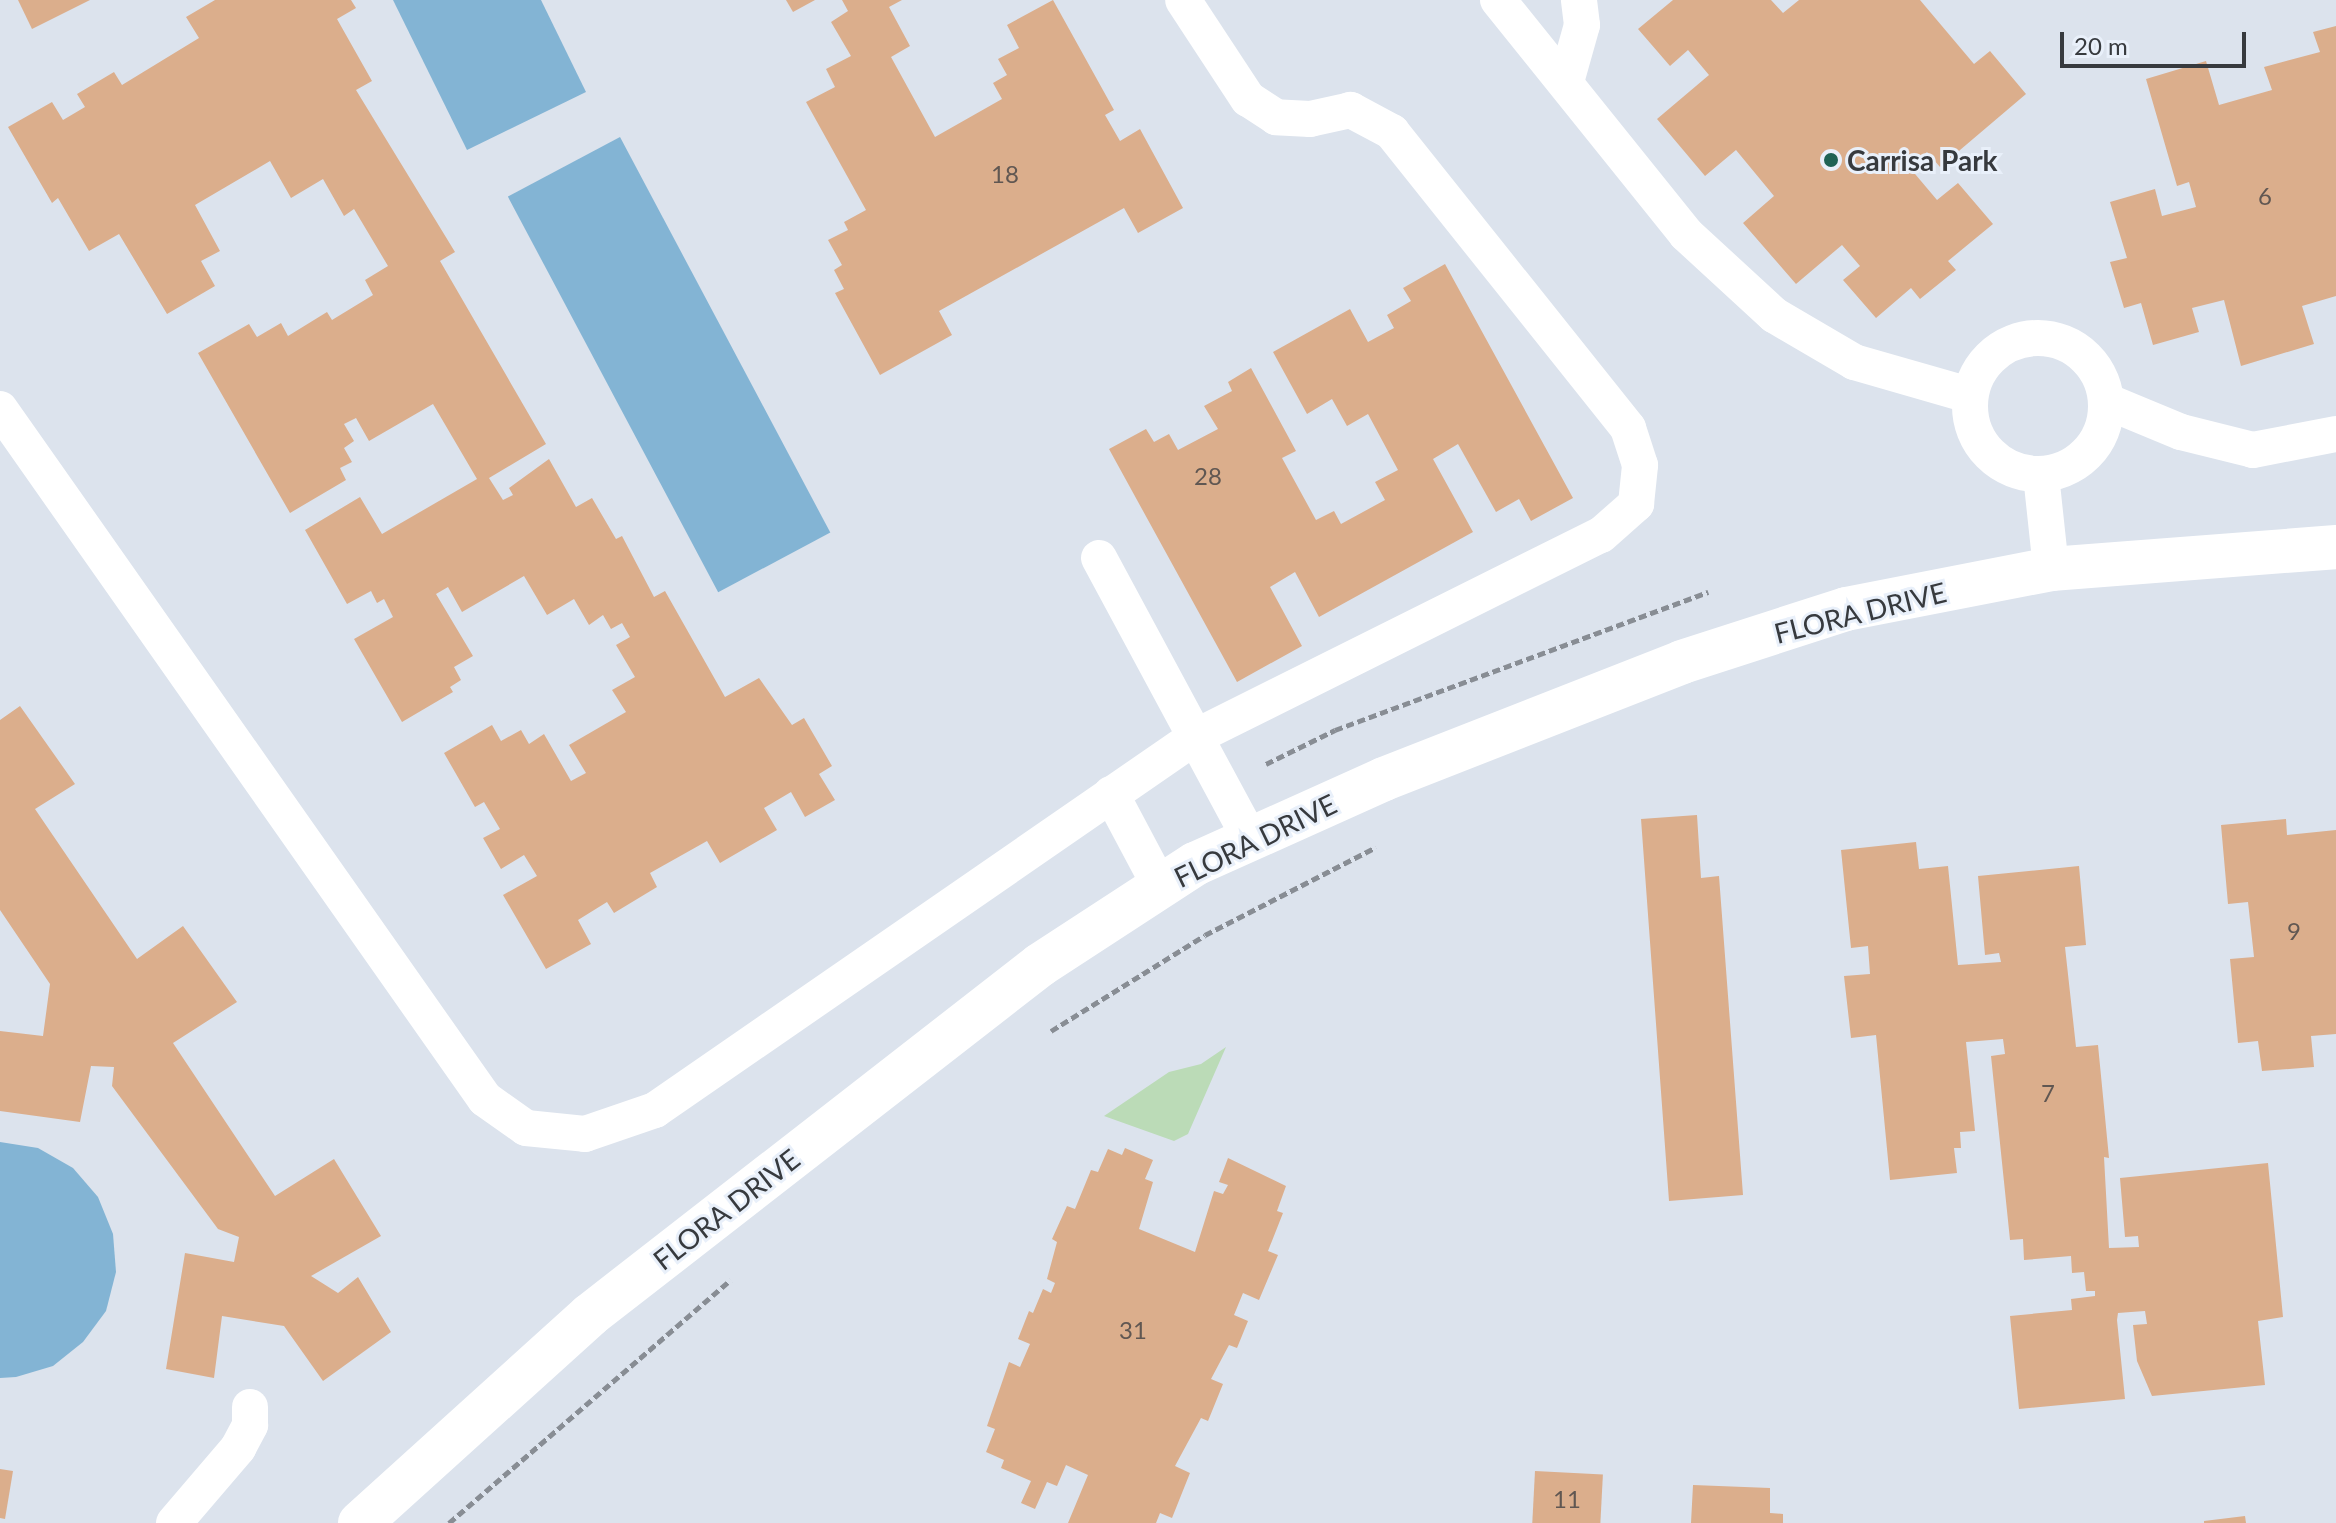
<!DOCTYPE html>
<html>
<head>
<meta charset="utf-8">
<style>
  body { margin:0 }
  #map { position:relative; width:2336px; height:1523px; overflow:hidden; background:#dce3ed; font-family:Lato,sans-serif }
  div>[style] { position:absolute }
  .green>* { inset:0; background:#bbdbb7 }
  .water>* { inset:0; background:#83b4d4; transform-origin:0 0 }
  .building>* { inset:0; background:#dbae8c; transform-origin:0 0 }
  .path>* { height:5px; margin-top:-2.5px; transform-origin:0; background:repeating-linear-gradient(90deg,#888d94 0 8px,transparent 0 12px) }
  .lane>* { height:36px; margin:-18px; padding:0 18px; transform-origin:18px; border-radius:18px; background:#fff }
  .lane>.ring { margin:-18px; padding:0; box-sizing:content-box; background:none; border:36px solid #fff; border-radius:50% }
  .street>* { height:44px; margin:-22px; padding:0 22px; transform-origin:22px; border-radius:22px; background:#fff }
  .dots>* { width:22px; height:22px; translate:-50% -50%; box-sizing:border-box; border:4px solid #e9f0fa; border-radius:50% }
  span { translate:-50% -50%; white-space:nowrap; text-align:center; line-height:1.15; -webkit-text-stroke:6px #e9f0fa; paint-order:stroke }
  .number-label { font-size:24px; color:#605752 }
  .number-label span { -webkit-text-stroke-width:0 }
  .poi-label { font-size:28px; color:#373a3e; font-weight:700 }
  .left { translate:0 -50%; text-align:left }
  .street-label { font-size:28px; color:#373a3e }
  .scale { position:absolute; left:2060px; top:32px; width:186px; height:36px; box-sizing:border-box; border:4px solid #373a3e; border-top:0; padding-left:10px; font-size:24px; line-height:28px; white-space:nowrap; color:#373a3e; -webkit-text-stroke:6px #e9f0fa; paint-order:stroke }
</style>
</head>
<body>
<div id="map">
  <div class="green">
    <i style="clip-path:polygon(1226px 1047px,1188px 1134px,1174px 1141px,1104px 1116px,1169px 1072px,1201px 1064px)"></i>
  </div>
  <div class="water">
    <i style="clip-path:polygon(393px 0,541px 0,586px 92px,467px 150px)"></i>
    <i style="left:620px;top:137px;width:448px;height:127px;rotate:62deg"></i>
    <i style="clip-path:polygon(0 1142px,38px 1148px,73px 1168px,98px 1197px,113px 1234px,116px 1272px,106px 1311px,83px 1342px,53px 1366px,16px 1377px,0 1378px)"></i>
  </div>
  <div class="building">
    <i style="clip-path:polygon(18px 0,90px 0,32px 29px)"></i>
    <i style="clip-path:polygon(215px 0,351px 0,356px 8px,337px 19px,372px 81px,356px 90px,455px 252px,440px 261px,546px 444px,489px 478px,503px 500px,513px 495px,509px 488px,549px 459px,576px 507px,592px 498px,616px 539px,622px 536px,654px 597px,665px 591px,725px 697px,759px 678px,792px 725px,804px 718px,832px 766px,819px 774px,835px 800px,805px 817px,791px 792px,764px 808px,777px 830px,720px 863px,707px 841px,650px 873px,657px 887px,614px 913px,607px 902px,578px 920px,591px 944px,546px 969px,503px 895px,537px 876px,524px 855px,501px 869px,483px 838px,500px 829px,484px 802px,475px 807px,444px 753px,492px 725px,501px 741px,521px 730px,529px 744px,544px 734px,571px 781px,586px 773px,569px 745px,626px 712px,612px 690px,635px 677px,616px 645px,630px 637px,622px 623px,611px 629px,603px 615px,589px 625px,574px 599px,547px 615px,524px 576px,462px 612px,448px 587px,436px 594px,473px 656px,454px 667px,461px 680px,450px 687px,453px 692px,402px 722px,354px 639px,393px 617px,384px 599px,377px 603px,371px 591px,347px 604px,305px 530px,360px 497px,382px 534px,477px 479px,433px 404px,369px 441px,356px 418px,344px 424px,354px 441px,344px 448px,352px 462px,340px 468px,346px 480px,290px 513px,198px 353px,249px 324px,257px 337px,281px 323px,288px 336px,327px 312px,332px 320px,373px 295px,365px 280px,388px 266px,354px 209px,344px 216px,323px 179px,291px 198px,270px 161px,195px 205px,220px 251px,201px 261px,215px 286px,167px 314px,119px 234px,89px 251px,58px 198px,52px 203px,8px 127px,52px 102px,63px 120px,85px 107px,77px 94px,114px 72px,122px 85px,199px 38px,186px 17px)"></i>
    <i style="clip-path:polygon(786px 0,815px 0,793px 12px)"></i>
    <i style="clip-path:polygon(842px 0,902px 0,889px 7px,910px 46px,891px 57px,935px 137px,1002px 99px,993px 83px,1007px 75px,998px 59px,1019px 48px,1007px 25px,1053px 0,1114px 110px,1105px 115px,1120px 141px,1140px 129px,1183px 208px,1138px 233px,1124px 208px,939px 311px,952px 335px,880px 375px,835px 293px,844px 289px,834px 270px,842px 265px,828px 240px,848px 230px,844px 222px,866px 210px,806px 102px,835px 87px,826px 69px,851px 56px,831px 22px,848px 11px)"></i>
    <i style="clip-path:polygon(1673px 0,1771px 0,1783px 13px,1799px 0,1920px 0,1974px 64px,1990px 51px,2026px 94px,1940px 167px,1927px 152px,1910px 168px,1937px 200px,1958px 183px,1993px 224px,1948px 261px,1956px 270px,1920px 299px,1911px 288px,1876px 318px,1843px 280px,1860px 266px,1842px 245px,1796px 284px,1743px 223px,1774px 196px,1736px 150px,1705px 176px,1657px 119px,1709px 75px,1688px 50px,1670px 66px,1638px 29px)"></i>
    <i style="clip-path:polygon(2336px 26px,2336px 296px,2302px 306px,2314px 344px,2241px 366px,2224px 300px,2192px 308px,2199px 332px,2153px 345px,2141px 303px,2124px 308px,2110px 262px,2127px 258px,2110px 202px,2155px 189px,2162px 216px,2196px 207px,2189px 182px,2177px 186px,2146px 79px,2206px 61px,2219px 105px,2272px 90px,2264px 67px,2320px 52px,2313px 32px)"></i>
    <i style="clip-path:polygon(1445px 264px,1573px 498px,1531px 521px,1519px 499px,1496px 512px,1458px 444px,1433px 459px,1473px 532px,1319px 617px,1295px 572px,1270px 587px,1302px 646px,1237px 682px,1109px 449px,1146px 429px,1154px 442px,1169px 434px,1178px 450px,1218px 429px,1204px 406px,1232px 391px,1228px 382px,1251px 368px,1296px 451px,1282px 458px,1316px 520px,1334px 511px,1341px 524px,1385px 500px,1375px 482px,1398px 470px,1368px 414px,1347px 426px,1332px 399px,1307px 414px,1273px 352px,1350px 309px,1368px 342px,1394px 328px,1387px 315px,1411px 301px,1403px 288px)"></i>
    <i style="clip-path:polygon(20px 706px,75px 784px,35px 809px,137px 959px,183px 926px,237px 1002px,173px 1043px,275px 1196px,334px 1159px,381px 1236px,311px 1276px,338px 1293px,358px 1277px,391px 1332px,323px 1381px,284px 1326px,222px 1316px,214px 1378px,166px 1369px,185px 1253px,234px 1262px,239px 1237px,218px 1229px,112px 1086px,114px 1067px,91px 1066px,80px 1122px,0 1111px,0 1031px,43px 1036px,50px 984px,0 910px,0 720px)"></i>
    <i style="clip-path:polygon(1697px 815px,1701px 878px,1719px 876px,1743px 1195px,1669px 1201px,1641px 819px)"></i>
    <i style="clip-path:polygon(2286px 819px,2287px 835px,2336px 830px,2336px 1034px,2311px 1036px,2314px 1067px,2262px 1071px,2258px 1041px,2238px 1043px,2230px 959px,2254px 957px,2248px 902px,2228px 904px,2221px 825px)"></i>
    <i style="clip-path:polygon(1916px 842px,1919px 869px,1948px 866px,1958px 965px,2001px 962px,1999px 953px,1985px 955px,1978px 876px,2079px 866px,2086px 945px,2065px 947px,2076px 1047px,2098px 1045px,2109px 1158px,2104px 1157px,2109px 1248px,2139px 1247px,2138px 1236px,2125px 1237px,2120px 1178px,2268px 1163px,2283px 1317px,2258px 1321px,2265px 1385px,2152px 1396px,2137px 1361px,2133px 1325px,2147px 1324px,2145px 1311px,2131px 1312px,2118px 1313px,2117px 1320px,2125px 1399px,2019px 1409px,2010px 1316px,2072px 1310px,2071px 1299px,2095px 1296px,2095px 1291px,2086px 1291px,2084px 1272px,2072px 1273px,2071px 1256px,2024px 1260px,2023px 1239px,2010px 1240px,1991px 1056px,2005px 1054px,2003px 1039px,1966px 1042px,1975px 1131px,1960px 1132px,1961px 1148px,1954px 1148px,1957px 1173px,1890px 1180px,1876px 1035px,1851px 1038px,1844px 976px,1870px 974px,1868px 946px,1851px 948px,1841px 850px)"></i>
    <i style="clip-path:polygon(1125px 1148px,1153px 1160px,1145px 1179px,1153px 1182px,1139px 1229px,1195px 1252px,1214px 1191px,1223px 1194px,1228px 1185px,1219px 1182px,1228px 1158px,1286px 1186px,1277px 1211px,1283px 1213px,1268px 1251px,1278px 1255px,1259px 1300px,1243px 1293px,1234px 1315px,1248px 1321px,1237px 1348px,1229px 1345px,1211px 1379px,1223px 1384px,1208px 1421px,1201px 1418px,1175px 1466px,1190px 1473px,1172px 1518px,1160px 1513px,1156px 1523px,1068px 1523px,1088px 1475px,1066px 1465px,1057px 1486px,1047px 1482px,1035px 1509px,1021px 1503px,1031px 1481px,1001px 1468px,1004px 1460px,986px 1452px,995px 1429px,987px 1426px,1009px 1362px,1020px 1367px,1030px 1344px,1018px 1339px,1029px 1311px,1033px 1313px,1043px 1289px,1051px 1293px,1055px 1283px,1047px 1279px,1057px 1242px,1052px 1239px,1067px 1206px,1075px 1209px,1091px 1170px,1098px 1172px,1108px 1149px,1122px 1155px)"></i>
    <i style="clip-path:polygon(0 1469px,13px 1471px,5px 1519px,0 1518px)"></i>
    <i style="left:1535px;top:1471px;width:68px;height:52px;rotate:3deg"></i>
    <i style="clip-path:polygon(1693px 1485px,1770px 1488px,1770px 1513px,1783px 1514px,1783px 1523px,1691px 1523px)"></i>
    <i style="clip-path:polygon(2245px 1516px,2246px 1523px,2204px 1523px,2204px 1521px)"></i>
  </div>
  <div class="path">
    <i style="left:1266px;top:764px;width:77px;rotate:-26.2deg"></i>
    <i style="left:1335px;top:730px;width:398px;rotate:-20.3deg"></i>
    <i style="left:1051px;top:1031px;width:181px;rotate:-31.9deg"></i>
    <i style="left:1205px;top:935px;width:192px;rotate:-27.2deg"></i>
    <i style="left:449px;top:1523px;width:372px;rotate:-40.8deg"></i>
  </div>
  <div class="lane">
    <i style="left:1498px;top:0;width:300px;rotate:51.2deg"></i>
    <i style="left:1686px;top:234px;width:120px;rotate:42.6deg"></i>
    <i style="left:1774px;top:315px;width:93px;rotate:30.4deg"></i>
    <i style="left:1854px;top:362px;width:120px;rotate:16deg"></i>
    <i style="left:1566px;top:82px;width:59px;rotate:-74.3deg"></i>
    <i style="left:1582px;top:25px;width:25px;rotate:-97deg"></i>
    <i class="ring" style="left:1970px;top:338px;width:100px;height:100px"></i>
    <i style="left:2106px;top:401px;width:81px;rotate:22.5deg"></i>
    <i style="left:2181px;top:432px;width:74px;rotate:14deg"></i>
    <i style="left:2253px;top:450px;width:85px;rotate:-10.9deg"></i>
    <i style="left:0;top:409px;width:843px;rotate:54.9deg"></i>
    <i style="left:485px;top:1099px;width:50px;rotate:35.3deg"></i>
    <i style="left:526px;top:1128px;width:59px;rotate:5.8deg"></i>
    <i style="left:585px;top:1134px;width:74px;rotate:-18.9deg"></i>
    <i style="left:655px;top:1110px;width:656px;rotate:-34.63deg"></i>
    <i style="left:1195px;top:737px;width:453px;rotate:-26.5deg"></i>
    <i style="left:1601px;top:535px;width:47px;rotate:-41.5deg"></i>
    <i style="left:1636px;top:504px;width:39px;rotate:-84deg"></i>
    <i style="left:1640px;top:465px;width:39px;rotate:-108deg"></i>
    <i style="left:1628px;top:428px;width:379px;rotate:-128.6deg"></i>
    <i style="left:1392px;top:132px;width:47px;rotate:-151.8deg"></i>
    <i style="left:1351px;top:110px;width:42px;rotate:167.6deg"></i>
    <i style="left:1310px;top:119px;width:34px;rotate:-177deg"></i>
    <i style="left:1276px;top:117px;width:33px;rotate:-147deg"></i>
    <i style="left:1248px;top:99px;width:118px;rotate:-123.3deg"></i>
    <i style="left:2041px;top:475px;width:95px;rotate:83.9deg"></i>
    <i style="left:1099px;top:558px;width:317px;rotate:61.7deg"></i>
    <i style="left:1111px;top:794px;width:104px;rotate:62deg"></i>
    <i style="left:174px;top:1523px;width:99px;rotate:-49.5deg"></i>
    <i style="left:238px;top:1448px;width:26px;rotate:-62deg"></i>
    <i style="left:250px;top:1425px;width:18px;rotate:-90deg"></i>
  </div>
  <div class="street">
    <i style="left:360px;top:1523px;width:310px;rotate:-42.1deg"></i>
    <i style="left:590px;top:1315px;width:570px;rotate:-37.87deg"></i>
    <i style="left:1040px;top:965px;width:185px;rotate:-33.1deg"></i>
    <i style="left:1195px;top:864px;width:207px;rotate:-24.2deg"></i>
    <i style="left:1384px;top:779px;width:320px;rotate:-21.4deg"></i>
    <i style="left:1682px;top:662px;width:172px;rotate:-17.9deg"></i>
    <i style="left:1846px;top:609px;width:209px;rotate:-11deg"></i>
    <i style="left:2051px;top:569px;width:286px;rotate:-4.4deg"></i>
  </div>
  <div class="dots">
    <i style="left:1831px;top:160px;background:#1f6355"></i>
  </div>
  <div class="number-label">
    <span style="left:1005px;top:174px">18</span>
    <span style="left:2265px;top:196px">6</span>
    <span style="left:1208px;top:476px">28</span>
    <span style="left:2294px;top:931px">9</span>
    <span style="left:2048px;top:1093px">7</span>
    <span style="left:1133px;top:1330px">31</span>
    <span style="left:1567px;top:1499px">11</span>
  </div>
  <div class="poi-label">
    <span class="left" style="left:1847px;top:160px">Carrisa Park</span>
  </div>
  <div class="street-label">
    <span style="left:1860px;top:612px;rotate:-14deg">FLORA DRIVE</span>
    <span style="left:1255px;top:840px;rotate:-26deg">FLORA DRIVE</span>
    <span style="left:726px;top:1209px;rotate:-38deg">FLORA DRIVE</span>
  </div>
  <div class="scale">20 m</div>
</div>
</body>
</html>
